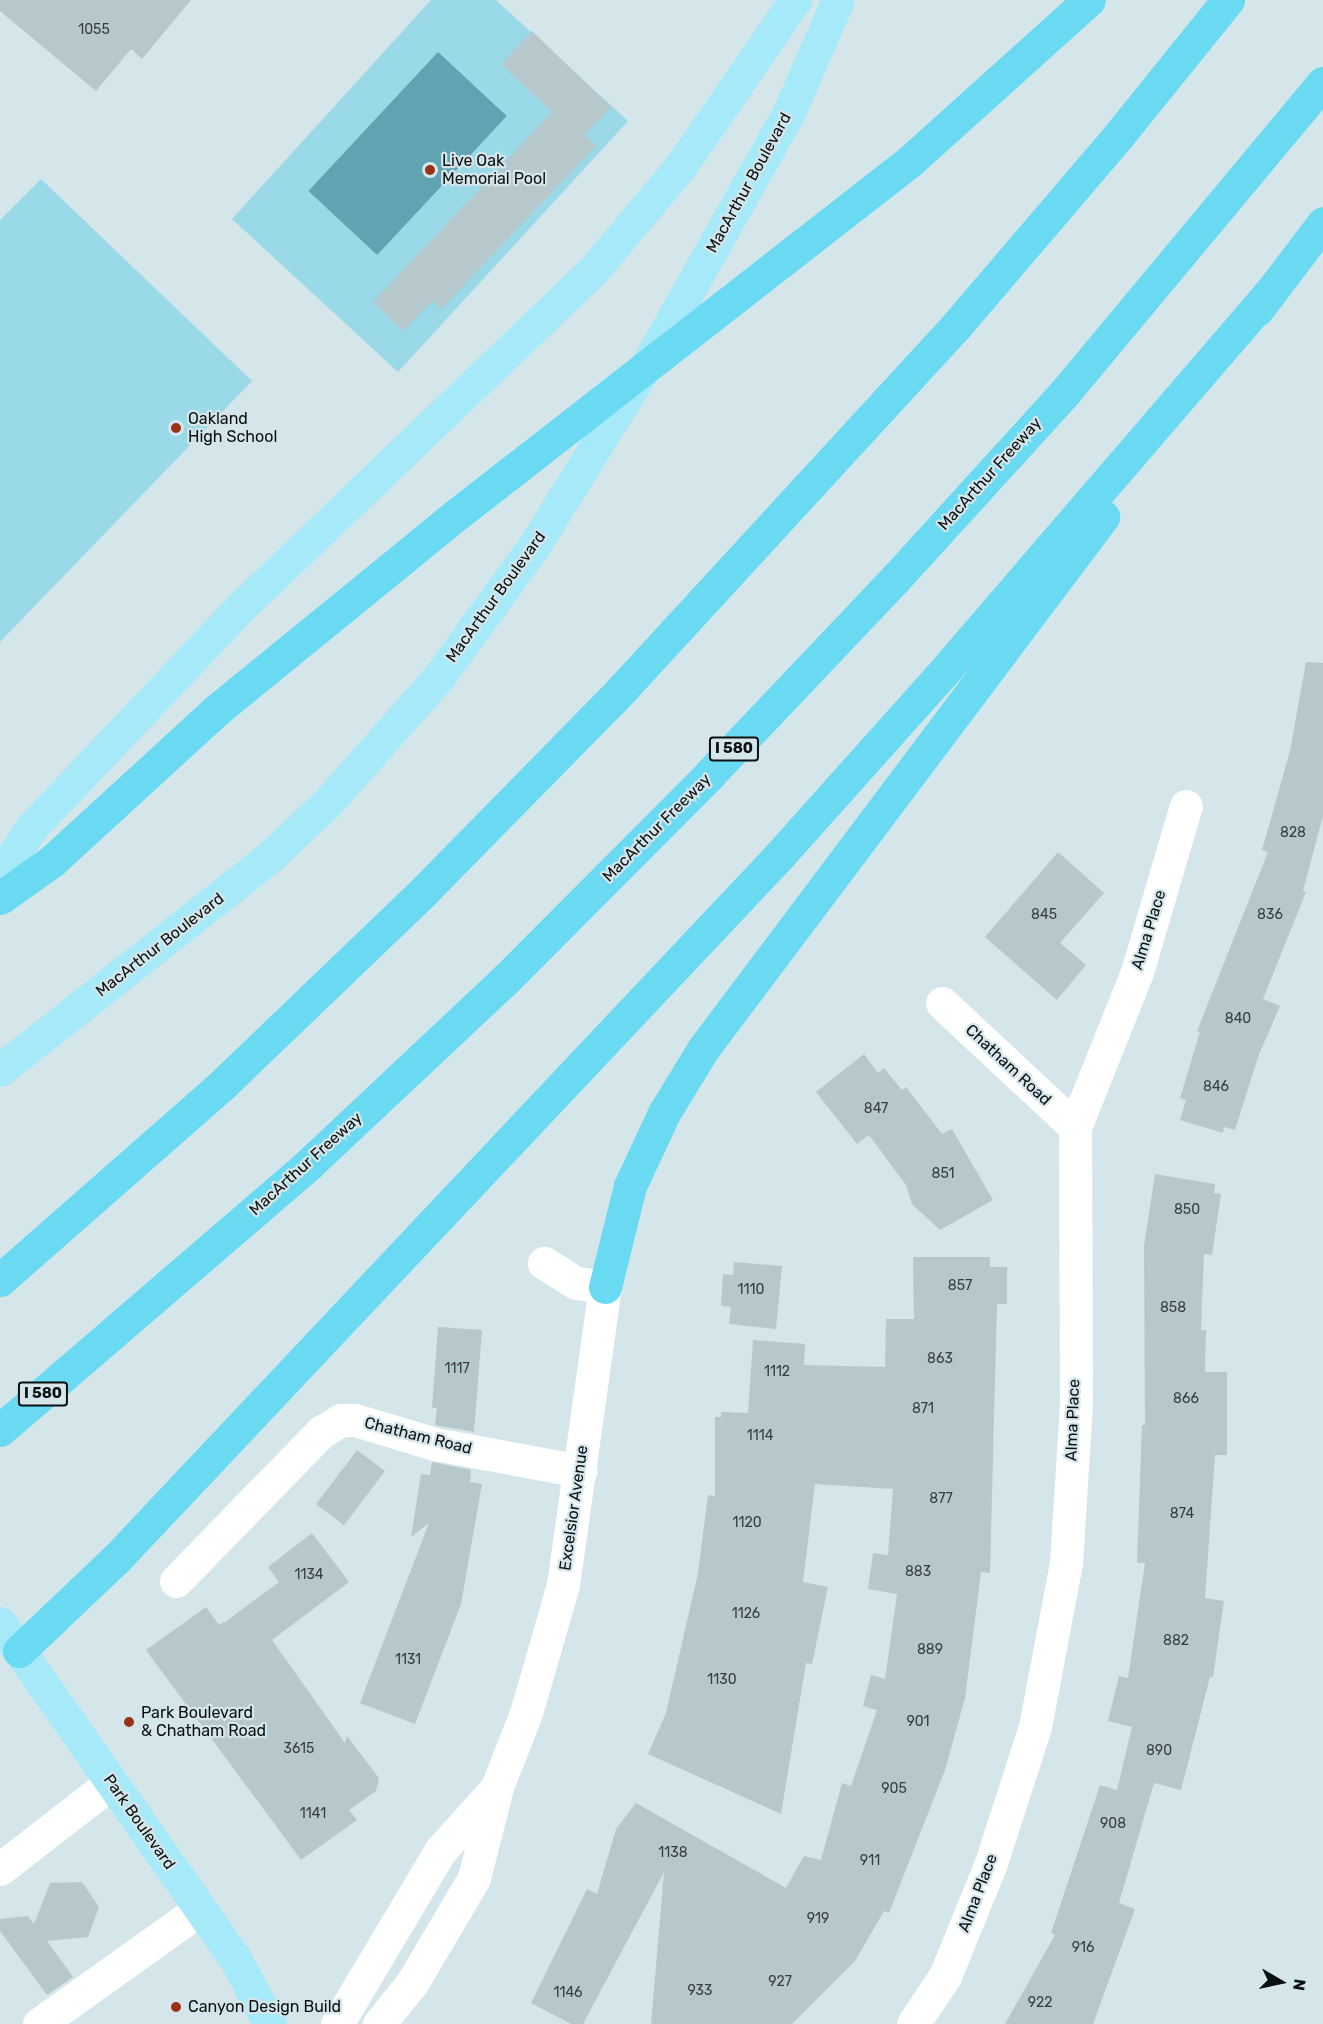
<!DOCTYPE html>
<html>
<head>
<meta charset="utf-8">
<style>
  body { margin:0 }
  #map { position:relative; width:1323px; height:2024px; overflow:hidden; background:#d5e6ea; font-family:Rubik,sans-serif }
  div>[style] { position:absolute }
  .green>* { inset:0; background:#9ad9e8 }
  .water>* { inset:0; background:#62a3b3; transform-origin:0 0 }
  .building>* { inset:0; background:#b7c8cc; transform-origin:0 0 }
  .minor>* { height:33px; margin:-16.5px; padding:0 16.5px; transform-origin:16.5px; border-radius:16.5px; background:#fff }
  .major>* { height:33px; margin:-16.5px; padding:0 16.5px; transform-origin:16.5px; border-radius:16.5px; background:#a6e9f8 }
  .highway>* { height:33px; margin:-16.5px; padding:0 16.5px; transform-origin:16.5px; border-radius:16.5px; background:#6adaf3 }
  .dots>* { width:16px; height:16px; translate:-50% -50%; box-sizing:border-box; border:3px solid #d5e6ea; border-radius:50% }
  span { translate:-50% -50%; white-space:nowrap; text-align:center; line-height:1.15; -webkit-text-stroke:4.5px #d5e6ea; paint-order:stroke }
  .number-label { font-size:14px; color:#363e40 }
  .number-label span { -webkit-text-stroke-width:0 }
  .shield-label span { padding:2px 4px; background:#d5e6ea; border:2px solid; border-radius:4px; -webkit-text-stroke-width:0 }
  .shield-label { font-size:15px; color:#0b1012; font-weight:700 }
  .poi-label { font-size:16px; color:#0b1012 }
  .left { translate:0 -50%; text-align:left }
  .street-label { font-size:16px; color:#0b1012 }
  .north { position:absolute; left:1251px; top:1952px; width:60px; height:60px; -webkit-text-stroke:4px #d5e6ea; paint-order:stroke; rotate:99deg; font-size:16px; font-weight:700; line-height:24px; text-align:center; color:#0b1012 }
  .north::after { content:''; display:block; margin:auto; width:21px; height:27px; background:#0b1012; clip-path:polygon(50% 0,100% 100%,50% 72%,0 100%) }
</style>
</head>
<body>
<div id="map">
  <div class="green">
    <i style="clip-path:polygon(431px 0,496px 0,628px 121px,398px 372px,232px 219px)"></i>
    <i style="clip-path:polygon(41px 179px,252px 381px,0 642px,0 220px)"></i>
  </div>
  <div class="water">
    <i style="left:438px;top:52px;width:94px;height:190px;rotate:43deg"></i>
  </div>
  <div class="building">
    <i style="clip-path:polygon(0 0,191px 0,142px 59px,131px 49px,96px 91px,0 11px)"></i>
    <i style="clip-path:polygon(532px 31px,611px 107px,585px 135px,596px 146px,441px 309px,432px 301px,403px 331px,373px 302px,552px 112px,501px 64px)"></i>
    <i style="clip-path:polygon(1306px 662px,1323px 663px,1323px 816px,1303px 891px,1306px 892px,1263px 999px,1280px 1006px,1258px 1057px,1235px 1130px,1224px 1127px,1223px 1133px,1180px 1120px,1186px 1100px,1180px 1098px,1200px 1032px,1197px 1031px,1268px 852px,1262px 850px,1290px 751px)"></i>
    <i style="clip-path:polygon(1058px 852px,1104px 893px,1060px 943px,1086px 965px,1057px 1000px,985px 937px)"></i>
    <i style="clip-path:polygon(864px 1054px,878px 1073px,884px 1068px,902px 1090px,906px 1087px,942px 1134px,952px 1129px,993px 1200px,940px 1230px,912px 1204px,906px 1185px,869px 1135px,857px 1144px,816px 1092px)"></i>
    <i style="clip-path:polygon(1155px 1174px,1215px 1184px,1214px 1193px,1221px 1194px,1212px 1255px,1204px 1254px,1201px 1330px,1206px 1330px,1205px 1372px,1227px 1372px,1227px 1455px,1215px 1455px,1205px 1598px,1224px 1601px,1213px 1677px,1210px 1677px,1181px 1790px,1154px 1783px,1119px 1903px,1135px 1909px,1093px 2024px,1005px 2024px,1055px 1935px,1051px 1933px,1100px 1785px,1117px 1790px,1132px 1727px,1108px 1721px,1119px 1676px,1128px 1678px,1145px 1563px,1137px 1563px,1142px 1425px,1145px 1425px,1144px 1246px)"></i>
    <i style="clip-path:polygon(913px 1257px,990px 1257px,990px 1267px,1007px 1267px,1007px 1304px,997px 1304px,990px 1573px,981px 1572px,965px 1698px,945px 1770px,889px 1913px,884px 1911px,855px 1961px,792px 2024px,651px 2024px,664px 1872px,583px 2024px,571px 2024px,531px 2003px,587px 1889px,597px 1894px,616px 1829px,636px 1803px,786px 1888px,804px 1856px,821px 1860px,842px 1783px,851px 1786px,877px 1710px,863px 1706px,871px 1675px,885px 1679px,897px 1594px,868px 1589px,873px 1553px,888px 1555px,893px 1489px,815px 1484px,803px 1582px,828px 1587px,812px 1664px,806px 1663px,781px 1814px,648px 1754px,666px 1713px,698px 1573px,708px 1495px,715px 1496px,715px 1417px,721px 1417px,721px 1412px,748px 1413px,753px 1340px,805px 1344px,804px 1365px,885px 1367px,886px 1319px,914px 1319px)"></i>
    <i style="clip-path:polygon(734px 1262px,782px 1266px,776px 1329px,729px 1324px,731px 1307px,721px 1306px,723px 1274px,733px 1275px)"></i>
    <i style="clip-path:polygon(438px 1327px,482px 1330px,474px 1432px,435px 1425px,437px 1408px,432px 1408px)"></i>
    <i style="left:357px;top:1450px;width:35px;height:68px;rotate:37deg"></i>
    <i style="clip-path:polygon(432px 1462px,471px 1470px,470px 1482px,482px 1484px,461px 1604px,415px 1724px,360px 1703px,429px 1523px,411px 1537px,421px 1474px,430px 1475px)"></i>
    <i style="clip-path:polygon(312px 1533px,349px 1582px,272px 1640px,345px 1743px,347px 1736px,379px 1778px,376px 1791px,349px 1810px,357px 1820px,301px 1860px,146px 1650px,206px 1607px,219px 1625px,225px 1622px,279px 1582px,268px 1567px)"></i>
    <i style="clip-path:polygon(82px 1882px,99px 1907px,88px 1937px,47px 1941px,73px 1977px,47px 1995px,0 1931px,0 1919px,28px 1916px,34px 1924px,50px 1883px)"></i>
  </div>
  <div class="minor">
    <i style="left:942px;top:1003px;width:182px;rotate:43deg"></i>
    <i style="left:176px;top:1581px;width:208px;rotate:-45.8deg"></i>
    <i style="left:321px;top:1432px;width:23px;rotate:-31deg"></i>
    <i style="left:341px;top:1420px;width:14px"></i>
    <i style="left:355px;top:1420px;width:84px;rotate:16.7deg"></i>
    <i style="left:435px;top:1444px;width:148px;rotate:10.5deg"></i>
    <i style="left:0;top:1869px;width:140px;rotate:-37.8deg"></i>
    <i style="left:39px;top:2024px;width:198px;rotate:-35.5deg"></i>
    <i style="left:337px;top:2024px;width:201px;rotate:-59.2deg"></i>
    <i style="left:440px;top:1851px;width:81px;rotate:-48deg"></i>
    <i style="left:379px;top:2024px;width:53px;rotate:-51.2deg"></i>
    <i style="left:412px;top:1983px;width:122px;rotate:-59.4deg"></i>
    <i style="left:474px;top:1878px;width:94px;rotate:-75.8deg"></i>
    <i style="left:497px;top:1787px;width:79px;rotate:-68.6deg"></i>
    <i style="left:526px;top:1713px;width:133px;rotate:-73.9deg"></i>
    <i style="left:563px;top:1585px;width:301px;rotate:-82deg"></i>
    <i style="left:605px;top:1287px;width:29px;rotate:-172deg"></i>
    <i style="left:576px;top:1283px;width:38px;rotate:-148deg"></i>
    <i style="left:913px;top:2024px;width:58px;rotate:-56.3deg"></i>
    <i style="left:945px;top:1976px;width:119px;rotate:-67.8deg"></i>
    <i style="left:990px;top:1866px;width:146px;rotate:-72.1deg"></i>
    <i style="left:1035px;top:1727px;width:167px;rotate:-79.3deg"></i>
    <i style="left:1066px;top:1563px;width:159px;rotate:-86.4deg"></i>
    <i style="left:1076px;top:1404px;width:277px;rotate:-90.2deg"></i>
    <i style="left:1075px;top:1127px;width:167px;rotate:-68.2deg"></i>
    <i style="left:1137px;top:972px;width:173px;rotate:-73.6deg"></i>
  </div>
  <div class="major">
    <i style="left:0;top:876px;width:59px;rotate:-56.9deg"></i>
    <i style="left:32px;top:827px;width:306px;rotate:-46.5deg"></i>
    <i style="left:243px;top:605px;width:481px;rotate:-43.7deg"></i>
    <i style="left:591px;top:273px;width:138px;rotate:-50deg"></i>
    <i style="left:680px;top:167px;width:203px;rotate:-55.4deg"></i>
    <i style="left:0;top:1070px;width:345px;rotate:-38.3deg"></i>
    <i style="left:271px;top:856px;width:80px;rotate:-43.5deg"></i>
    <i style="left:329px;top:801px;width:164px;rotate:-48.5deg"></i>
    <i style="left:438px;top:678px;width:163px;rotate:-54deg"></i>
    <i style="left:534px;top:546px;width:220px;rotate:-58.2deg"></i>
    <i style="left:650px;top:359px;width:283px;rotate:-60.6deg"></i>
    <i style="left:789px;top:112px;width:122px;rotate:-66.4deg"></i>
    <i style="left:0;top:1623px;width:409px;rotate:55deg"></i>
    <i style="left:235px;top:1958px;width:75px;rotate:62.1deg"></i>
  </div>
  <div class="highway">
    <i style="left:1257px;top:310px;width:109px;rotate:-52.8deg"></i>
    <i style="left:0;top:898px;width:64px;rotate:-35.4deg"></i>
    <i style="left:52px;top:861px;width:225px;rotate:-42.5deg"></i>
    <i style="left:218px;top:709px;width:296px;rotate:-39.2deg"></i>
    <i style="left:447px;top:522px;width:586px;rotate:-37.93deg"></i>
    <i style="left:909px;top:162px;width:242px;rotate:-42deg"></i>
    <i style="left:0;top:1280px;width:298px;rotate:-41.3deg"></i>
    <i style="left:224px;top:1083px;width:277px;rotate:-43.8deg"></i>
    <i style="left:424px;top:891px;width:269px;rotate:-45.5deg"></i>
    <i style="left:613px;top:699px;width:507px;rotate:-47.4deg"></i>
    <i style="left:956px;top:326px;width:251px;rotate:-49.5deg"></i>
    <i style="left:1119px;top:135px;width:174px;rotate:-51.1deg"></i>
    <i style="left:605px;top:1287px;width:104px;rotate:-76.1deg"></i>
    <i style="left:630px;top:1186px;width:81px;rotate:-65deg"></i>
    <i style="left:664px;top:1113px;width:75px;rotate:-58.6deg"></i>
    <i style="left:703px;top:1049px;width:666px;rotate:-53.06deg"></i>
    <i style="left:0;top:1430px;width:409px;rotate:-40.7deg"></i>
    <i style="left:310px;top:1163px;width:269px;rotate:-43.2deg"></i>
    <i style="left:506px;top:979px;width:288px;rotate:-45.1deg"></i>
    <i style="left:709px;top:775px;width:272px;rotate:-46.5deg"></i>
    <i style="left:896px;top:578px;width:253px;rotate:-47.7deg"></i>
    <i style="left:1066px;top:391px;width:401px;rotate:-50.2deg"></i>
    <i style="left:19px;top:1651px;width:135px;rotate:-43.5deg"></i>
    <i style="left:117px;top:1558px;width:965px;rotate:-46.68deg"></i>
    <i style="left:779px;top:856px;width:252px;rotate:-48.2deg"></i>
    <i style="left:947px;top:668px;width:496px;rotate:-49.3deg"></i>
  </div>
  <div class="dots">
    <i style="left:430px;top:170px;background:#993118"></i>
    <i style="left:176px;top:428px;background:#993118"></i>
    <i style="left:129px;top:1722px;background:#993118"></i>
    <i style="left:176px;top:2007px;background:#993118"></i>
  </div>
  <div class="number-label">
    <span style="left:94px;top:30px">1055</span>
    <span style="left:1293px;top:833px">828</span>
    <span style="left:1044px;top:915px">845</span>
    <span style="left:1270px;top:915px">836</span>
    <span style="left:1238px;top:1019px">840</span>
    <span style="left:1216px;top:1087px">846</span>
    <span style="left:876px;top:1109px">847</span>
    <span style="left:943px;top:1174px">851</span>
    <span style="left:1187px;top:1210px">850</span>
    <span style="left:960px;top:1286px">857</span>
    <span style="left:751px;top:1290px">1110</span>
    <span style="left:1173px;top:1308px">858</span>
    <span style="left:940px;top:1359px">863</span>
    <span style="left:457px;top:1369px">1117</span>
    <span style="left:777px;top:1372px">1112</span>
    <span style="left:1186px;top:1399px">866</span>
    <span style="left:923px;top:1409px">871</span>
    <span style="left:760px;top:1436px">1114</span>
    <span style="left:941px;top:1499px">877</span>
    <span style="left:1182px;top:1514px">874</span>
    <span style="left:747px;top:1523px">1120</span>
    <span style="left:918px;top:1572px">883</span>
    <span style="left:309px;top:1575px">1134</span>
    <span style="left:746px;top:1614px">1126</span>
    <span style="left:1176px;top:1641px">882</span>
    <span style="left:930px;top:1650px">889</span>
    <span style="left:408px;top:1660px">1131</span>
    <span style="left:722px;top:1680px">1130</span>
    <span style="left:918px;top:1722px">901</span>
    <span style="left:299px;top:1749px">3615</span>
    <span style="left:1159px;top:1751px">890</span>
    <span style="left:894px;top:1789px">905</span>
    <span style="left:313px;top:1814px">1141</span>
    <span style="left:1113px;top:1824px">908</span>
    <span style="left:673px;top:1853px">1138</span>
    <span style="left:870px;top:1861px">911</span>
    <span style="left:818px;top:1919px">919</span>
    <span style="left:1083px;top:1948px">916</span>
    <span style="left:780px;top:1982px">927</span>
    <span style="left:700px;top:1991px">933</span>
    <span style="left:568px;top:1993px">1146</span>
    <span style="left:1040px;top:2003px">922</span>
  </div>
  <div class="shield-label">
    <span style="left:734px;top:749px">I 580</span>
    <span style="left:43px;top:1394px">I 580</span>
  </div>
  <div class="poi-label">
    <span class="left" style="left:442px;top:170px">Live Oak<br>Memorial Pool</span>
    <span class="left" style="left:188px;top:428px">Oakland<br>High School</span>
    <span class="left" style="left:141px;top:1722px">Park Boulevard<br>&amp; Chatham Road</span>
    <span class="left" style="left:188px;top:2007px">Canyon Design Build</span>
  </div>
  <div class="street-label">
    <span style="left:749px;top:183px;rotate:-61deg">MacArthur Boulevard</span>
    <span style="left:990px;top:474px;rotate:-48deg">MacArthur Freeway</span>
    <span style="left:496px;top:597px;rotate:-54deg">MacArthur Boulevard</span>
    <span style="left:657px;top:828px;rotate:-45deg">MacArthur Freeway</span>
    <span style="left:1149px;top:930px;rotate:-73deg">Alma Place</span>
    <span style="left:160px;top:945px;rotate:-38deg">MacArthur Boulevard</span>
    <span style="left:1008px;top:1065px;rotate:43deg">Chatham Road</span>
    <span style="left:306px;top:1164px;rotate:-42deg">MacArthur Freeway</span>
    <span style="left:1073px;top:1420px;rotate:-88deg">Alma Place</span>
    <span style="left:418px;top:1436px;rotate:14deg">Chatham Road</span>
    <span style="left:574px;top:1508px;rotate:-82deg">Excelsior Avenue</span>
    <span style="left:139px;top:1822px;rotate:55deg">Park Boulevard</span>
    <span style="left:978px;top:1893px;rotate:-69deg">Alma Place</span>
  </div>
  <div class="north">N</div>
</div>
</body>
</html>
